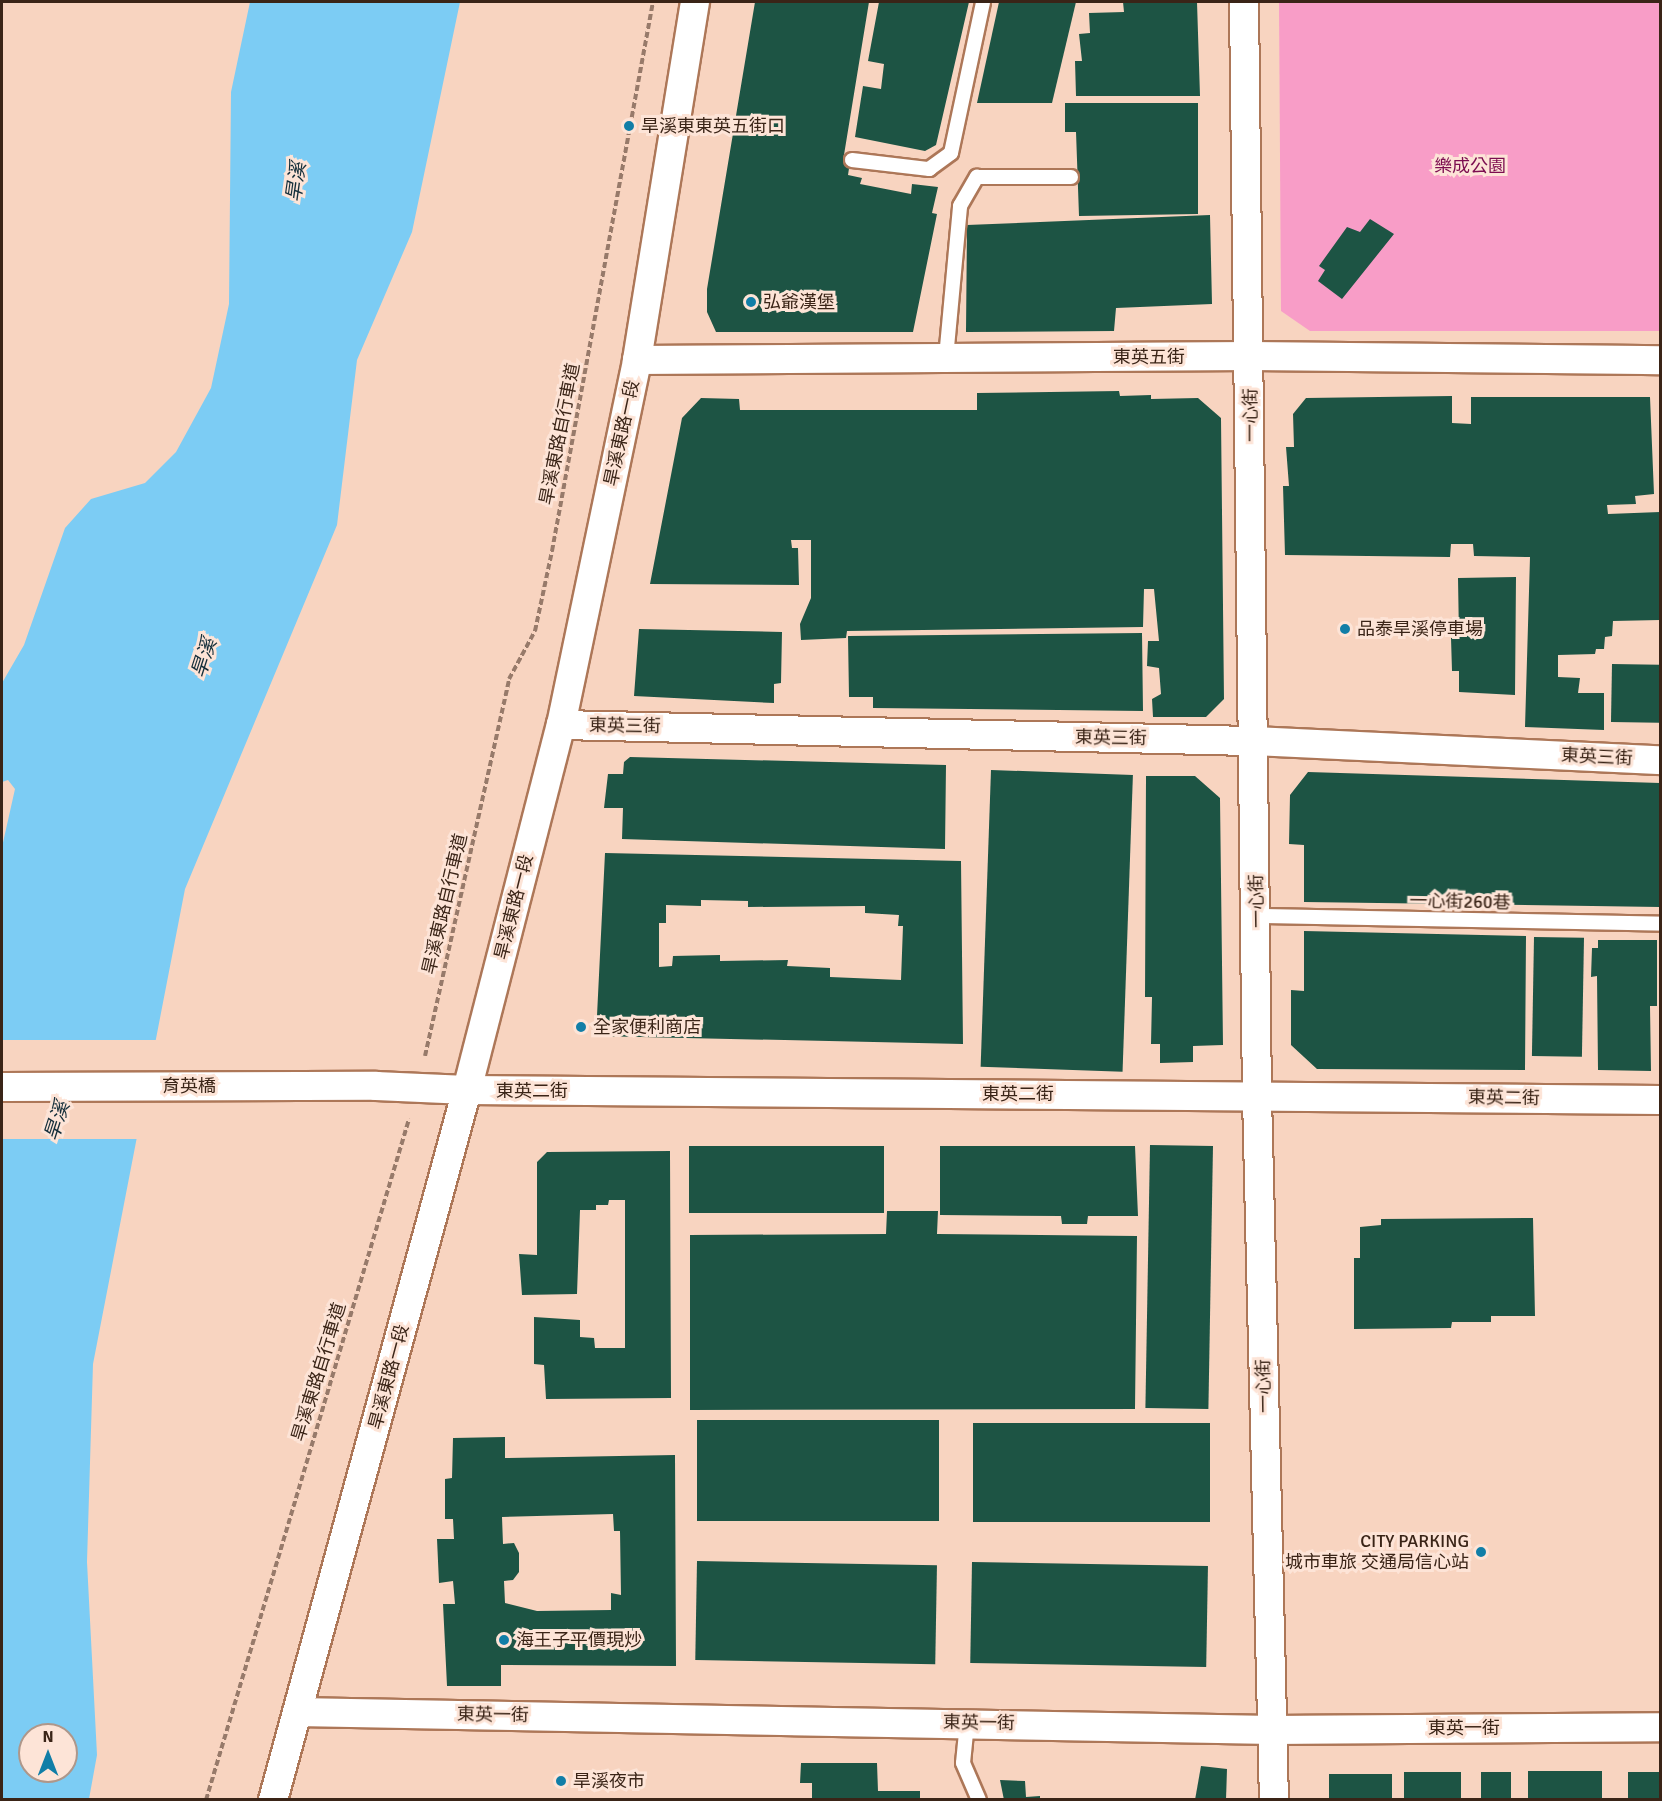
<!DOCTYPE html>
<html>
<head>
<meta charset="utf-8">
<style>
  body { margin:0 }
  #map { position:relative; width:1662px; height:1801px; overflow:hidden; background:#f8d4c0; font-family:Signika,"Noto Sans TC",sans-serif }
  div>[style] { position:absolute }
  .green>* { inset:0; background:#f89dc7 }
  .water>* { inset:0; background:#7cccf4 }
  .pier>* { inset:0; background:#f8d4c0; transform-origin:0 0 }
  .building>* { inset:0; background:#1d5444; transform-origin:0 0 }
  .path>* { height:4px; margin-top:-2px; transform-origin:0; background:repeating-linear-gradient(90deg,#977a6a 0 6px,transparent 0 9px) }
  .roads { filter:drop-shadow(2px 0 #ad7758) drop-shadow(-2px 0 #ad7758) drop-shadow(0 2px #ad7758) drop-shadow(0 -2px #ad7758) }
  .lane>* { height:14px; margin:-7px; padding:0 7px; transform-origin:7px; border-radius:7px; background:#fff }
  .street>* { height:28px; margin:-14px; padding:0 14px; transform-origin:14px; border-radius:14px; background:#fff }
  .dots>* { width:16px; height:16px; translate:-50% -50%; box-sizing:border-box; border:3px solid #fde4d7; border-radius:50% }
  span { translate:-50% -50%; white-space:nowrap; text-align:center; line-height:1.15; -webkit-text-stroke:6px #fde4d7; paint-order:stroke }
  .poi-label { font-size:18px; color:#3a2417 }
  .left { translate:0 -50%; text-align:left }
  .right { translate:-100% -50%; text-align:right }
  .park-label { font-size:18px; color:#7c0d50 }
  .street-label { font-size:18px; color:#3a2417 }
  .water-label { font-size:20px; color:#142e3a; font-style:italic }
  .frame { position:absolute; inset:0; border:3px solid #3a2417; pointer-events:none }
  .north { position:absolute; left:18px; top:1723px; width:60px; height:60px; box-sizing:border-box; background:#fde4d7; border:2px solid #af978a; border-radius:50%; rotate:0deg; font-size:16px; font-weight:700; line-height:24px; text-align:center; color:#3a2417 }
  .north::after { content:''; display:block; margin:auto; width:21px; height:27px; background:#117ea7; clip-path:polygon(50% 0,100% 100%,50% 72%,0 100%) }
</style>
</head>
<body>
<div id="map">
  <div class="green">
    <i style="clip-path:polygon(1279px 2px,1660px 2px,1660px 331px,1310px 331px,1281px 311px)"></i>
  </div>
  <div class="water">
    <i style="clip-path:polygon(evenodd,250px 2px,460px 2px,412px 232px,357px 360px,337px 525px,185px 889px,93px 1364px,87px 1562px,97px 1755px,89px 1799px,2px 1799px,2px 847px,15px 789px,8px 780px,2px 782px,2px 683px,24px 645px,65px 528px,91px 499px,145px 483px,176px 452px,211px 388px,229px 304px,231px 92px,250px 2px,30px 1735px,66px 1735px,66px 1771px,30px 1771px,30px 1735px)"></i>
  </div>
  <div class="pier">
    <i style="left:2px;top:1040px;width:157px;height:99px"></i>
  </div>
  <div class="building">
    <i style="clip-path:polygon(755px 2px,869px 2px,843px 161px,850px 162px,848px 175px,862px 178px,860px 184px,911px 194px,912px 184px,938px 187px,932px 213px,937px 214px,913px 332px,716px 332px,707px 312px,707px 289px)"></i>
    <i style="clip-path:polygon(879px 2px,969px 2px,936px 145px,925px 151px,855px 137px,863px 86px,881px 89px,884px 64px,868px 61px)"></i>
    <i style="clip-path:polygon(999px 2px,1076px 2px,1052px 103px,977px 103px)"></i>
    <i style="clip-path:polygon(1123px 2px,1197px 2px,1200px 96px,1076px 96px,1075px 61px,1082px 61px,1079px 34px,1090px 33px,1089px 13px,1124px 12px)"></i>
    <i style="clip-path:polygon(1065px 103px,1198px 103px,1198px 214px,1079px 216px,1076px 132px,1065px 132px)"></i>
    <i style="clip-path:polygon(1210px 215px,1212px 304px,1116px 308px,1114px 331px,966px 332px,967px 225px)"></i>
    <i style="clip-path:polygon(1370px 219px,1394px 234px,1342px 299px,1318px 281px,1325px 270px,1319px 266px,1347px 227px,1360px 232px)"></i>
    <i style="clip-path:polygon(1119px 391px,1120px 396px,1151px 395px,1151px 399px,1198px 398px,1221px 418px,1224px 699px,1206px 717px,1153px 717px,1152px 699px,1161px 694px,1159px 668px,1147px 666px,1148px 641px,1159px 641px,1154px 589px,1144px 589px,1143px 627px,847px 631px,846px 638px,801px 640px,800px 624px,811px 598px,811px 540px,791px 540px,792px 548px,798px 548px,799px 585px,650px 584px,682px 418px,701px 398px,739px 399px,740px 410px,977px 410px,977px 393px)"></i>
    <i style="clip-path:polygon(1452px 396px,1452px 423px,1471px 424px,1471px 397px,1650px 397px,1654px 494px,1635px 496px,1636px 504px,1607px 505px,1608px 514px,1660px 512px,1660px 620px,1613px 621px,1612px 636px,1605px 637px,1604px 649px,1596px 649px,1595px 654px,1558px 655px,1558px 677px,1580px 678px,1578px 693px,1604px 693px,1604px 730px,1525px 727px,1530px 557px,1474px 556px,1473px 544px,1451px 544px,1450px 557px,1285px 555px,1283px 486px,1289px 486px,1286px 447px,1294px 447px,1293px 414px,1306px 398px)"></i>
    <i style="clip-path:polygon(1516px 577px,1515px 695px,1459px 692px,1459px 671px,1452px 671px,1451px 638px,1459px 638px,1458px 578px)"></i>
    <i style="clip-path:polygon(639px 629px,782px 632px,781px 683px,774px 684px,774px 703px,634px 696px)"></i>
    <i style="clip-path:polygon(1142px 633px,1143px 711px,873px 708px,873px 697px,849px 697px,848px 636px)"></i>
    <i style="left:1612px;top:664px;width:48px;height:58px;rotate:1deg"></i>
    <i style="clip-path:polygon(630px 757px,946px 765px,945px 849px,622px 839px,623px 808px,604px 808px,608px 774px,623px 774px,624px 762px)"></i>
    <i style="left:991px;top:770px;width:142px;height:297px;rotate:2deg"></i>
    <i style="clip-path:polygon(1308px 772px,1660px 783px,1660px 907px,1304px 902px,1304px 845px,1289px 844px,1290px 795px)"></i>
    <i style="clip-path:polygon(1146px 776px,1195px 776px,1220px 798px,1223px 1045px,1193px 1046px,1193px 1062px,1160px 1063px,1160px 1044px,1151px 1044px,1152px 997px,1145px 997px)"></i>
    <i style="clip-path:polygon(evenodd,605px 853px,961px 861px,963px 1044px,596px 1036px,605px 853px,701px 900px,748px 901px,748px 907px,865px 906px,865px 913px,899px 915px,898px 926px,903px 926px,901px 980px,830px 977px,830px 968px,787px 966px,788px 960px,720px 961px,720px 955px,673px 956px,672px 966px,659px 967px,659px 923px,666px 923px,666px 905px,701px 906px,701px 900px)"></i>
    <i style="clip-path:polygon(1304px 931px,1526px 936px,1525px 1070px,1317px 1069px,1291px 1045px,1291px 990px,1304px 991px)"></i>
    <i style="left:1534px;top:937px;width:50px;height:119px;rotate:1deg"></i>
    <i style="clip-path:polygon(1598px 940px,1657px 940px,1657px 1006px,1650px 1006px,1651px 1071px,1598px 1070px,1597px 976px,1591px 977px,1592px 948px,1598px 948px)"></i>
    <i style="left:1150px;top:1145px;width:63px;height:263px;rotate:1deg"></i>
    <i style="left:689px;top:1146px;width:195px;height:67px"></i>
    <i style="clip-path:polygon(940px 1146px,1135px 1146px,1138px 1216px,1088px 1216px,1087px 1224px,1062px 1224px,1061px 1216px,940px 1215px)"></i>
    <i style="clip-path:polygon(670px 1151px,671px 1398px,546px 1399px,544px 1365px,534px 1364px,534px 1317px,580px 1320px,580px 1337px,594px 1338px,595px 1348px,625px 1348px,625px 1200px,609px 1200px,608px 1205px,596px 1205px,596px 1210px,580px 1210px,577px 1294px,522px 1295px,519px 1254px,537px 1255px,537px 1162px,547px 1152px)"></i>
    <i style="clip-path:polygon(887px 1211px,938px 1211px,937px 1234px,1137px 1236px,1135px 1409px,690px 1410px,690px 1235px,886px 1234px)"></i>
    <i style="clip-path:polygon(1533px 1218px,1535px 1316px,1491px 1316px,1491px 1322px,1452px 1322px,1451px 1328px,1354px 1329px,1354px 1258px,1360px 1258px,1360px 1227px,1381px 1225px,1381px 1219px)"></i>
    <i style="left:697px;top:1420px;width:242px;height:101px"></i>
    <i style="left:973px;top:1423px;width:237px;height:99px"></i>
    <i style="clip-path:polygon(evenodd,505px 1437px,505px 1458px,675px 1455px,676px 1666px,501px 1665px,501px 1686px,447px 1686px,443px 1604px,455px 1604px,453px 1581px,439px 1583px,437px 1539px,454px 1539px,453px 1519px,445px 1519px,445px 1479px,452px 1478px,453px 1438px,505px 1437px,613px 1514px,614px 1531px,620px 1531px,621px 1595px,611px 1593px,611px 1610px,537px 1611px,505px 1603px,504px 1581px,513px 1580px,519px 1572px,519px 1553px,514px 1543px,503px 1544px,502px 1517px,613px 1514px)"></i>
    <i style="left:697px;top:1561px;width:240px;height:99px;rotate:1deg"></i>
    <i style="left:972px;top:1562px;width:236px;height:101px;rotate:1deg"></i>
    <i style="clip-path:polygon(801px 1763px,877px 1763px,878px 1791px,920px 1791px,920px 1800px,812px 1800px,812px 1783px,800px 1783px)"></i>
    <i style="clip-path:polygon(1201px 1766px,1227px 1769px,1226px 1800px,1195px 1800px)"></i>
    <i style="left:1528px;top:1771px;width:74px;height:29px"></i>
    <i style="left:1404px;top:1772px;width:57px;height:28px"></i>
    <i style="left:1481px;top:1772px;width:30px;height:28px"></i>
    <i style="left:1628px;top:1772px;width:32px;height:28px"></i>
    <i style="left:1329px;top:1774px;width:63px;height:26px"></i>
    <i style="clip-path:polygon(1000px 1780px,1025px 1781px,1026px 1797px,1040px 1796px,1040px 1800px,1004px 1800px)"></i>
  </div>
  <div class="path">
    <i style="left:425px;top:1056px;width:386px;rotate:-77.4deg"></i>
    <i style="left:509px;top:679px;width:55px;rotate:-61.6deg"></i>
    <i style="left:535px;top:631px;width:82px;rotate:-78deg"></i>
    <i style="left:552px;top:551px;width:558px;rotate:-79.58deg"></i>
    <i style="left:206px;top:1800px;width:711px;rotate:-73.4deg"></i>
  </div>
  <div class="roads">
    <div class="lane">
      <i style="left:852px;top:160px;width:78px;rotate:6.7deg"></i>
      <i style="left:929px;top:169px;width:27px;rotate:-36deg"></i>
      <i style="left:951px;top:153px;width:154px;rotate:-78deg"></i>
      <i style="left:946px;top:358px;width:153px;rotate:-84.7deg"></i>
      <i style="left:960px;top:206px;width:34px;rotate:-60deg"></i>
      <i style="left:977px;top:177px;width:94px"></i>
      <i style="left:1258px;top:916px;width:402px;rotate:1.1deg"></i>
      <i style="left:967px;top:1723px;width:40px;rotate:95.7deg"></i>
      <i style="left:963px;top:1763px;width:40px;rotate:66.6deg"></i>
    </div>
    <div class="street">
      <i style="left:1244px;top:2px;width:1094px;rotate:89.32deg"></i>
      <i style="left:1257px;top:1096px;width:704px;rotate:88.62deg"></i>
      <i style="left:637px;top:360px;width:614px;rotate:-0.37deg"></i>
      <i style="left:1251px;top:356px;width:409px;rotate:0.6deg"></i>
      <i style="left:561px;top:725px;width:691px;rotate:1.33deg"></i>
      <i style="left:1252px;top:741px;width:408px;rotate:2.7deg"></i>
      <i style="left:2px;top:1087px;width:374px;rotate:-0.2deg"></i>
      <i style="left:376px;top:1086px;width:91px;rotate:2.5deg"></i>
      <i style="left:467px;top:1090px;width:1193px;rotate:0.48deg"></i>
      <i style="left:297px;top:1712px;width:976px;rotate:1.06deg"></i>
      <i style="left:1273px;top:1730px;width:387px;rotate:-0.4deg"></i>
      <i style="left:273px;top:1800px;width:736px;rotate:-74.72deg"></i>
      <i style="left:467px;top:1090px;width:377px;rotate:-75.6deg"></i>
      <i style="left:561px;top:725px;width:373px;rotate:-78.2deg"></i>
      <i style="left:637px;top:360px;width:363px;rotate:-80.8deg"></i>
    </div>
  </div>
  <div class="dots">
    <i style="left:629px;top:126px;background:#117ea7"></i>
    <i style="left:751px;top:302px;background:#117ea7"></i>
    <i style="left:1345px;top:629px;background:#117ea7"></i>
    <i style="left:581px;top:1027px;background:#117ea7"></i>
    <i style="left:1481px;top:1552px;background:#117ea7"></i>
    <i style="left:504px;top:1640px;background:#117ea7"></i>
    <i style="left:561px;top:1781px;background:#117ea7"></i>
  </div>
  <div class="poi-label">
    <span class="left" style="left:641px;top:126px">旱溪東東英五街口</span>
    <span class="left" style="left:763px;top:302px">弘爺漢堡</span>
    <span class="left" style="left:1357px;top:629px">品泰旱溪停車場</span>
    <span class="left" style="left:593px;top:1027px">全家便利商店</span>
    <span class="right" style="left:1469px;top:1552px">CITY PARKING<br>城市車旅 交通局信心站</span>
    <span class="left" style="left:516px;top:1640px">海王子平價現炒</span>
    <span class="left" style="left:573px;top:1781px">旱溪夜市</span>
  </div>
  <div class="park-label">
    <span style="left:1470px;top:166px">樂成公園</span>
  </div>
  <div class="street-label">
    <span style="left:1149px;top:357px">東英五街</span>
    <span style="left:1251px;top:415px;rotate:-90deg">一心街</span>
    <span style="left:622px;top:433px;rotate:-78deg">旱溪東路一段</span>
    <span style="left:560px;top:434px;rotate:-79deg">旱溪東路自行車道</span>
    <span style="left:625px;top:726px;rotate:1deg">東英三街</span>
    <span style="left:1111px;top:738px;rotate:1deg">東英三街</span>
    <span style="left:1597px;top:757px;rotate:3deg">東英三街</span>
    <span style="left:1257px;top:901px;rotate:-91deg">一心街</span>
    <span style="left:1460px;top:902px;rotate:1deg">一心街260巷</span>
    <span style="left:445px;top:904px;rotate:-77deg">旱溪東路自行車道</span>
    <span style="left:514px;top:907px;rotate:-76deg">旱溪東路一段</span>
    <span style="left:189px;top:1086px">育英橋</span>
    <span style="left:532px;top:1091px">東英二街</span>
    <span style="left:1018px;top:1094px">東英二街</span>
    <span style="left:1504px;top:1098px;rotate:1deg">東英二街</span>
    <span style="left:319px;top:1372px;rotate:-73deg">旱溪東路自行車道</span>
    <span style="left:389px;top:1377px;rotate:-75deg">旱溪東路一段</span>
    <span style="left:1264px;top:1386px;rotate:-91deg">一心街</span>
    <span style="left:493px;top:1715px;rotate:1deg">東英一街</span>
    <span style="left:979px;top:1723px;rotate:1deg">東英一街</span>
    <span style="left:1464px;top:1728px">東英一街</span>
  </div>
  <div class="water-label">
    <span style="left:296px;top:182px;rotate:-82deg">旱溪</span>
    <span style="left:204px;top:658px;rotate:-72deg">旱溪</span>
    <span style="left:57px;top:1121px;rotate:-72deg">旱溪</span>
  </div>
  <div class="frame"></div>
  <div class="north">N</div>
</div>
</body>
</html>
